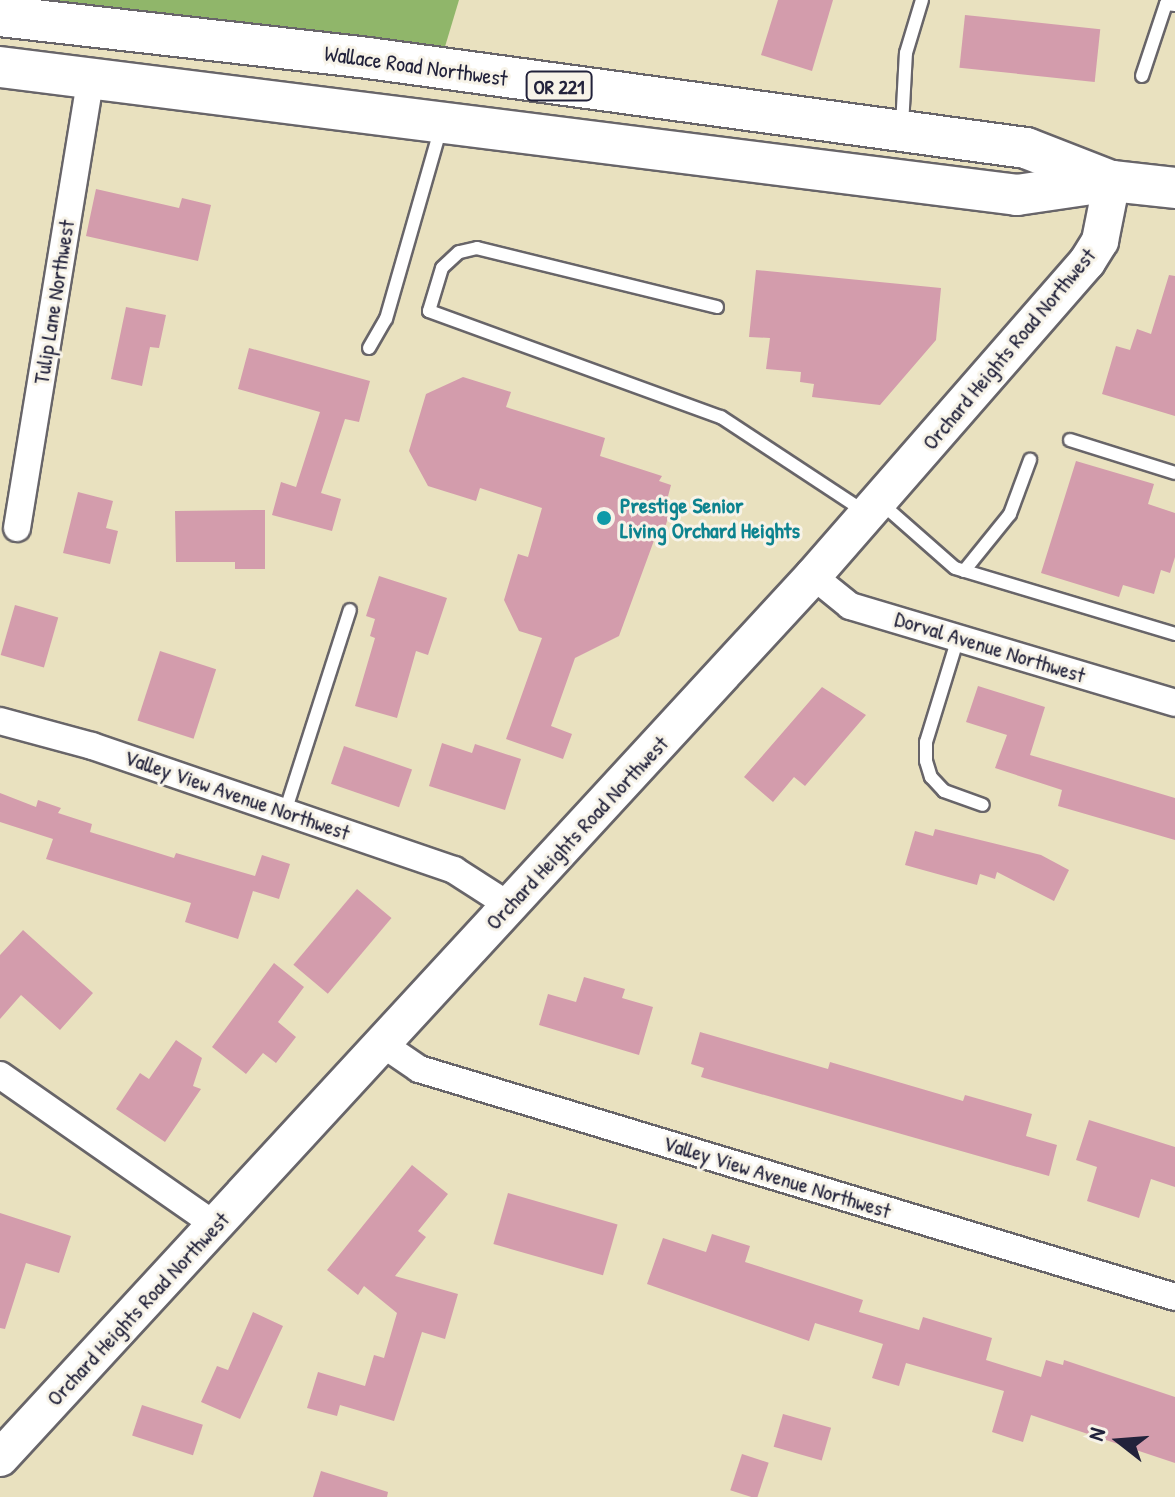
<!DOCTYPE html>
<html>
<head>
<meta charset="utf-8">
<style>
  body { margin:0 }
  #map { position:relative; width:1175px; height:1497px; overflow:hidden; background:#e9e1bf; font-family:"Patrick Hand",sans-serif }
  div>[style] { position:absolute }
  .forest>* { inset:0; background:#90b66a }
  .building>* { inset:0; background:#d39cac; transform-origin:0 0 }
  .roads { filter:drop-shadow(2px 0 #686569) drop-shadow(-2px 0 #686569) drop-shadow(0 2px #686569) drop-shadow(0 -2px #686569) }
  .lane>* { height:12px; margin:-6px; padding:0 6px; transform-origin:6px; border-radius:6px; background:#fff }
  .street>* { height:26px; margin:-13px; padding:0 13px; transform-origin:13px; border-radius:13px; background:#fff }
  .secondary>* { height:36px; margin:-18px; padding:0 18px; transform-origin:18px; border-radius:18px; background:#fff }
  .primary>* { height:40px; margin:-20px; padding:0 20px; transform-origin:20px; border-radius:20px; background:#fff }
  .dots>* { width:22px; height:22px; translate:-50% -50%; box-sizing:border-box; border:4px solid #f7f3e8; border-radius:50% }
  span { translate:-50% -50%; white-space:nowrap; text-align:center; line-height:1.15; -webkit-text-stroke:6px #f7f3e8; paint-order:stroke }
  .shield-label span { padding:2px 6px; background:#f7f3e8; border:2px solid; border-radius:6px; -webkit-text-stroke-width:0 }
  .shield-label { font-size:20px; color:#22223b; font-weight:700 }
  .street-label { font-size:22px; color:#22223b }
  .culture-label { font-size:22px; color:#0d838f; font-weight:700 }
  .left { translate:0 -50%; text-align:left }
  .north { position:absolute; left:1079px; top:1401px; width:80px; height:80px; -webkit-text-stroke:6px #f7f3e8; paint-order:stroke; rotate:287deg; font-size:22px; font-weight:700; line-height:32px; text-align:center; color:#22223b }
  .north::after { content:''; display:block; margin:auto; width:28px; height:36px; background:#22223b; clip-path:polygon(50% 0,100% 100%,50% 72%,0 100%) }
</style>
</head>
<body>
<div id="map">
  <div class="forest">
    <i style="clip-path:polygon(0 0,459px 0,441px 60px)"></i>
  </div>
  <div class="building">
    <i style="clip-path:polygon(778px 0,833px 0,812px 71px,761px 55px)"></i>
    <i style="left:965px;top:15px;width:136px;height:53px;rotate:6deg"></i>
    <i style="clip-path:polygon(96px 189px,179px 208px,182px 198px,211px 205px,198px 261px,86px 236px)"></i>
    <i style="clip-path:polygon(756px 270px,941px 288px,936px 340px,880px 405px,812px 397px,814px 384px,800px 382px,801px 372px,766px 369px,770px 338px,749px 337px)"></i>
    <i style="clip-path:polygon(1169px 275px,1175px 276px,1175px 416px,1102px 394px,1116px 346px,1130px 350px,1137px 329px,1151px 334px)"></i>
    <i style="clip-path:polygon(126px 307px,166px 315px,159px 348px,150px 347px,142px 386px,111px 379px)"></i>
    <i style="clip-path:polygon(249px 348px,370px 381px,359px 422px,345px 419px,321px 493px,341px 499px,332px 531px,272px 515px,281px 482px,296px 487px,320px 412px,238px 389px)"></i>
    <i style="clip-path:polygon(463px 377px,511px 392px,506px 407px,605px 438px,600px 456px,662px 476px,659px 481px,671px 485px,667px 500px,673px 502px,662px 537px,656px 535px,619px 636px,575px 658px,551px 726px,572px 734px,563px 759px,506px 739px,542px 638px,519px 631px,504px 600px,518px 554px,528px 557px,542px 508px,480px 488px,476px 501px,428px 486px,409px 451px,426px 394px)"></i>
    <i style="clip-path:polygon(1076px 461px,1154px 484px,1148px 504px,1175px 513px,1175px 557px,1170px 573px,1161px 570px,1154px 594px,1123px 585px,1119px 597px,1041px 573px)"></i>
    <i style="clip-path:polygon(78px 492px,113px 501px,106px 528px,118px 531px,110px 564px,63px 553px)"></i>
    <i style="clip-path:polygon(265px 510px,265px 569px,235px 569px,235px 562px,176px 562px,175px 511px)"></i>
    <i style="clip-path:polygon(379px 576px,447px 598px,428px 655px,416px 651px,397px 718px,355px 706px,375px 638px,370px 636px,375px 619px,366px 616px)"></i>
    <i style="left:15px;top:605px;width:45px;height:52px;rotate:16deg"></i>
    <i style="left:160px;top:651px;width:59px;height:73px;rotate:18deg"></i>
    <i style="clip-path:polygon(978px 686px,1045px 707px,1030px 755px,1175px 798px,1175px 840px,1058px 806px,1062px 790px,995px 768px,1007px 735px,966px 722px)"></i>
    <i style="clip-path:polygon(822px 687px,866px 715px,805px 786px,794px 777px,773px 802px,744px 777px)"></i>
    <i style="clip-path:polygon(442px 743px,472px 753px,475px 744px,521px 759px,505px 810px,429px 786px)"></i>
    <i style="left:344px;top:746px;width:72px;height:40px;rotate:19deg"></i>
    <i style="clip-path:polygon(0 793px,36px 807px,38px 800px,61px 808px,58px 813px,92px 824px,90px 832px,174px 858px,176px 853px,255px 876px,262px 855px,290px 864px,279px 899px,253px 891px,238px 939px,185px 922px,191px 903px,46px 859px,53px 839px,0 822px)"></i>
    <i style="clip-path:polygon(935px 829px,1041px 855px,1069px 870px,1054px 901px,997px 872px,995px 879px,980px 874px,977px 885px,905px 865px,915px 831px,933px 836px)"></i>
    <i style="left:357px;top:889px;width:45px;height:99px;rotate:40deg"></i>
    <i style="clip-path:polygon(23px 930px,93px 993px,60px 1030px,21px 995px,0 1019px,0 955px)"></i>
    <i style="clip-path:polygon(274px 963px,304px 987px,278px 1022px,296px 1037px,276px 1063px,263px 1053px,246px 1074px,212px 1047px)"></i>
    <i style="clip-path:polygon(584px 977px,625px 989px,622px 998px,653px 1007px,639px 1055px,539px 1025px,548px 994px,576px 1002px)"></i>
    <i style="clip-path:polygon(700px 1032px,828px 1069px,830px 1062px,963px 1101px,965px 1095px,1032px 1114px,1026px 1136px,1057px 1145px,1049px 1176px,701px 1077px,704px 1068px,691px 1064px)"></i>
    <i style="clip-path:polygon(176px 1040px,202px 1058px,193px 1086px,201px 1089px,165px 1142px,116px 1109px,140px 1073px,149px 1079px)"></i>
    <i style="clip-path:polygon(1089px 1120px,1175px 1147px,1175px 1187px,1151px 1179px,1139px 1218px,1087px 1201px,1097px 1167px,1076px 1160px)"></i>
    <i style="clip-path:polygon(412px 1165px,448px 1194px,418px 1231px,426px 1237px,395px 1276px,458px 1294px,445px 1339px,422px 1332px,394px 1421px,340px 1405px,337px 1416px,307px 1408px,318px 1372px,365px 1386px,374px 1355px,384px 1358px,397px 1313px,364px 1286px,358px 1295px,327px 1270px)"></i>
    <i style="left:508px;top:1193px;width:114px;height:53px;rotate:16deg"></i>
    <i style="clip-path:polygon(0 1213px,71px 1236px,59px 1273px,26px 1263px,5px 1329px,0 1328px)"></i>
    <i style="clip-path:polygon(712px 1234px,750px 1246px,745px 1262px,863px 1300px,859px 1312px,919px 1330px,923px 1317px,992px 1338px,986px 1360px,1041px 1377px,1046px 1360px,1063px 1365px,1064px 1360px,1175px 1397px,1175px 1463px,1031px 1415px,1023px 1442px,992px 1432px,1004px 1391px,906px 1363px,899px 1386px,872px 1378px,883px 1344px,815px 1323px,809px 1341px,647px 1284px,663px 1238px,706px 1252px)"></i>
    <i style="clip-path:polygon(253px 1312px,283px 1326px,240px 1419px,201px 1402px,217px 1366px,228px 1370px)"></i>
    <i style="left:142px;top:1405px;width:64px;height:32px;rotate:18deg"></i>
    <i style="left:783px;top:1414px;width:50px;height:34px;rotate:16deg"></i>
    <i style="left:742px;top:1454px;width:28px;height:38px;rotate:18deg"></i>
    <i style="clip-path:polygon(321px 1471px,388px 1492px,387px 1497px,313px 1497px)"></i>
  </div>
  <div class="roads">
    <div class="lane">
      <i style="left:1142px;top:76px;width:76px;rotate:-71.6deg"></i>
      <i style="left:1166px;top:4px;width:9px;rotate:6deg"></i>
      <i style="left:902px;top:126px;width:73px;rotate:-86.9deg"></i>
      <i style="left:906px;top:53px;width:55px;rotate:-73.2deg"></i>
      <i style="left:717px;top:307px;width:247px;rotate:-166.2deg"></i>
      <i style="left:477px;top:248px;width:18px;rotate:167deg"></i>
      <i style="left:459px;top:252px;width:23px;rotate:137deg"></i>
      <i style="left:442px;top:268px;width:45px;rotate:106.8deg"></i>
      <i style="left:429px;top:311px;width:311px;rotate:20deg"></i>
      <i style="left:721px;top:417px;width:173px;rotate:33.4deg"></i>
      <i style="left:369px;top:348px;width:34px;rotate:-60deg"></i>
      <i style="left:386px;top:319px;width:200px;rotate:-74deg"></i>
      <i style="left:1070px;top:440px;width:110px;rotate:17.4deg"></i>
      <i style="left:881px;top:503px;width:98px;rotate:41.3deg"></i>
      <i style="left:955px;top:568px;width:230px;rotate:16.7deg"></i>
      <i style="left:964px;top:571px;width:73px;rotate:-51.1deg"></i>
      <i style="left:1010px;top:514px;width:58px;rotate:-69.7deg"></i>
      <i style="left:958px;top:638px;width:109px;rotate:107.1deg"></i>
      <i style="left:926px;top:742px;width:19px;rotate:90deg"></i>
      <i style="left:926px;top:761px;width:17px;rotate:73deg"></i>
      <i style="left:931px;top:777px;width:19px;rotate:47deg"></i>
      <i style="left:944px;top:791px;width:41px;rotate:19.7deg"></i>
      <i style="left:285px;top:812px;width:212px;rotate:-72.2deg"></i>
    </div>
    <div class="street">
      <i style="left:17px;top:528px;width:458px;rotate:-80.7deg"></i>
      <i style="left:813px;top:576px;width:48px;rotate:39deg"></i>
      <i style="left:850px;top:606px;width:339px;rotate:16.6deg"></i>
      <i style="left:0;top:721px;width:95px;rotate:15.2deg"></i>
      <i style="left:92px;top:746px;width:383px;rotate:18.9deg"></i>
      <i style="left:454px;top:870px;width:67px;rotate:32.7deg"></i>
      <i style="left:384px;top:1045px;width:42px;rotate:34.4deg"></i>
      <i style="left:419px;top:1069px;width:790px;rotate:16.78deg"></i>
      <i style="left:0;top:1075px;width:262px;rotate:34.9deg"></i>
    </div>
    <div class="secondary">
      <i style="left:0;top:1458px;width:1200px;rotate:-47.33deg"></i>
      <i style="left:813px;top:576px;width:417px;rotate:-48.9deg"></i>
      <i style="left:1087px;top:262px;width:25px;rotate:-58deg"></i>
      <i style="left:1100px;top:241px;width:61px;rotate:-78.7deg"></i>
    </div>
    <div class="primary">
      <i style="left:0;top:16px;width:370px;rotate:6.5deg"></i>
      <i style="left:368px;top:58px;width:664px;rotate:7.79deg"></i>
      <i style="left:1026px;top:148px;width:88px;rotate:21.3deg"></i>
      <i style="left:0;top:67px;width:1025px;rotate:7.17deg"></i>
      <i style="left:1017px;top:195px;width:96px;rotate:-8.4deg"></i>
      <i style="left:1112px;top:181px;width:63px;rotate:6.3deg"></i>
    </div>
  </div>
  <div class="dots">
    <i style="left:604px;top:518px;background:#0f9aa8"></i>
  </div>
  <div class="shield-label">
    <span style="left:559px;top:86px">OR 221</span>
  </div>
  <div class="street-label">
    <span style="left:416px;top:66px;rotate:8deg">Wallace Road Northwest</span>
    <span style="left:54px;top:302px;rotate:-81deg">Tulip Lane Northwest</span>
    <span style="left:1009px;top:349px;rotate:-50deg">Orchard Heights Road Northwest</span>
    <span style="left:990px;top:647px;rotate:17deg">Dorval Avenue Northwest</span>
    <span style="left:237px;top:795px;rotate:19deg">Valley View Avenue Northwest</span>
    <span style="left:577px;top:833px;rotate:-47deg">Orchard Heights Road Northwest</span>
    <span style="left:777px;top:1177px;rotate:17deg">Valley View Avenue Northwest</span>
    <span style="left:138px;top:1309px;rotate:-47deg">Orchard Heights Road Northwest</span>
  </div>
  <div class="culture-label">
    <span class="left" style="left:620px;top:518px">Prestige Senior<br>Living Orchard Heights</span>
  </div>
  <div class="north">N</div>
</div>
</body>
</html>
